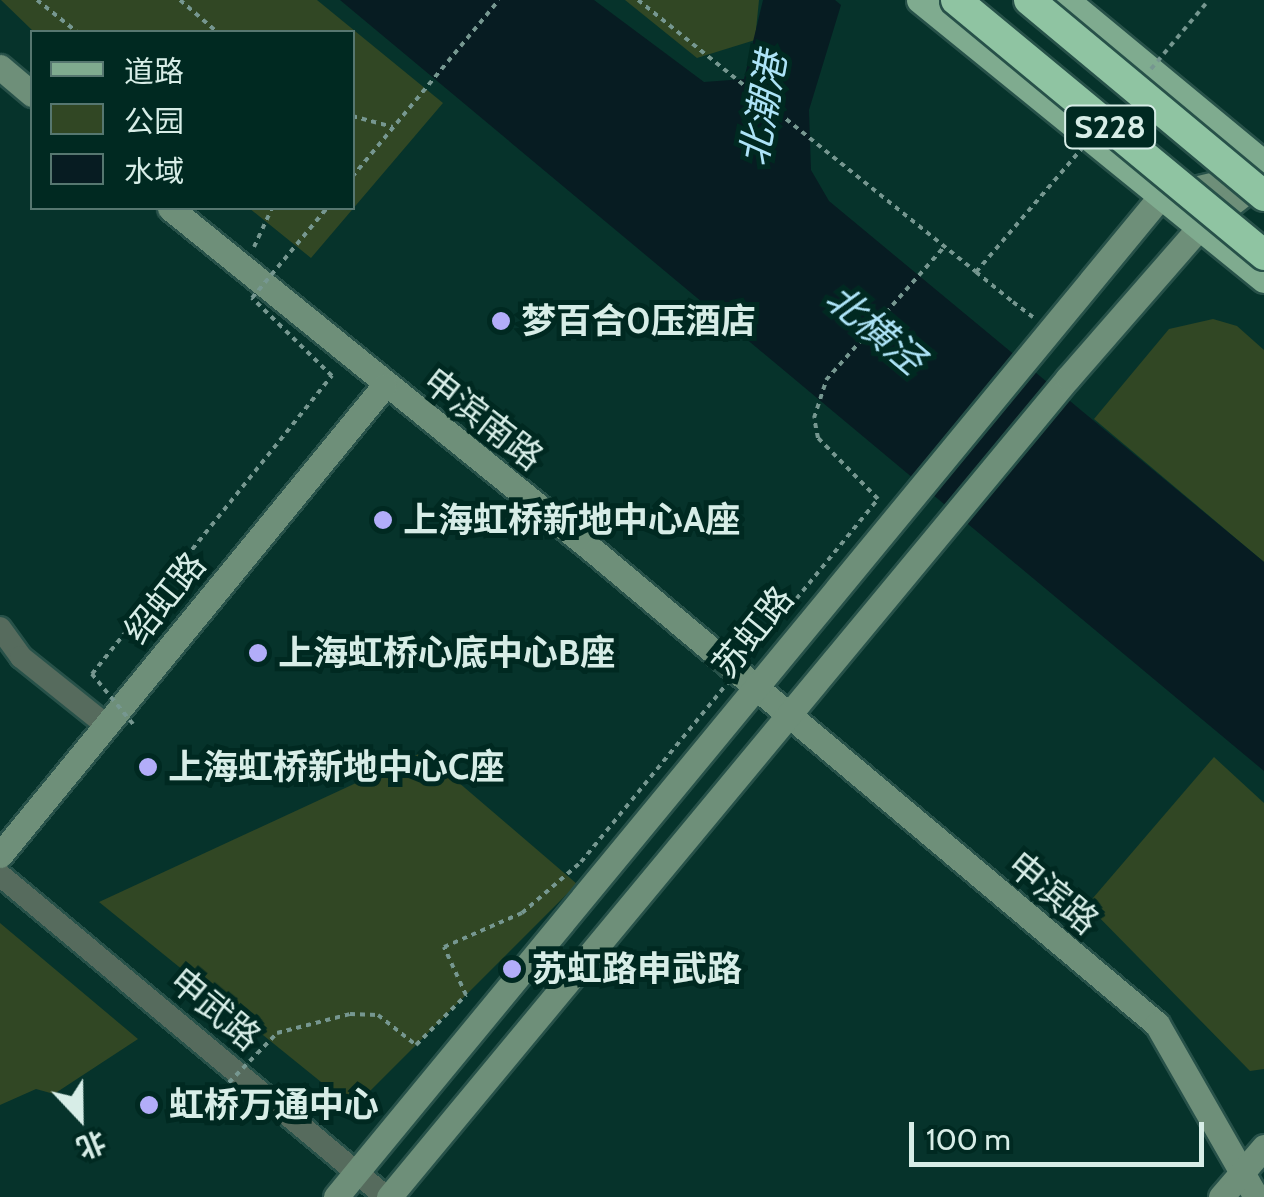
<!DOCTYPE html>
<html>
<head>
<meta charset="utf-8">
<style>
  body { margin:0 }
  #map { position:relative; width:1264px; height:1197px; overflow:hidden; background:#06332b; font-family:Cabin,"Noto Sans SC",sans-serif }
  div>[style] { position:absolute }
  .green>* { inset:0; background:#314724 }
  .water>* { inset:0; background:#071c22 }
  .path>* { height:4px; margin-top:-2px; transform-origin:0; background:repeating-linear-gradient(90deg,#769790 0 5px,transparent 0 10px) }
  .roads { filter:drop-shadow(2px 0 #275149) drop-shadow(-2px 0 #275149) drop-shadow(0 2px #275149) drop-shadow(0 -2px #275149) }
  .street>* { height:22px; margin:-11px; padding:0 11px; transform-origin:11px; border-radius:11px; background:#566b5d }
  .secondary>* { height:25px; margin:-12.5px; padding:0 12.5px; transform-origin:12.5px; border-radius:12.5px; background:#6e8f79 }
  .primary>* { height:25px; margin:-12.5px; padding:0 12.5px; transform-origin:12.5px; border-radius:12.5px; background:#7fab8f }
  .path-bridge>* { height:4px; margin-top:-2px; transform-origin:0; background:repeating-linear-gradient(90deg,#769790 0 5px,transparent 0 10px) }
  .bridges { filter:drop-shadow(2px 0 #275149) drop-shadow(-2px 0 #275149) drop-shadow(0 2px #275149) drop-shadow(0 -2px #275149) }
  .highway-bridge>* { height:30px; margin:-15px; padding:0 15px; transform-origin:15px; border-radius:15px; background:#8fc4a2 }
  .dots>* { width:28px; height:28px; translate:-50% -50%; box-sizing:border-box; border:5px solid #002921; border-radius:50% }
  span { translate:-50% -50%; white-space:nowrap; text-align:center; line-height:1.15; -webkit-text-stroke:10px #002921; paint-order:stroke }
  .shield-label span { padding:2px 8px; background:#002921; border:2px solid; border-radius:8px; -webkit-text-stroke-width:0 }
  .shield-label { font-size:32px; color:#d7ede7; font-weight:700 }
  .poi-label { font-size:35px; color:#d7ede7; font-weight:700 }
  .left { translate:0 -50%; text-align:left }
  .street-label { font-size:35px; color:#d7ede7 }
  .water-label { font-size:38px; color:#ade3f7; font-style:italic }
  .legend { position:absolute; left:30px; top:30px; width:325px; height:180px; box-sizing:border-box; background:#002921; border:2px solid #567770; margin:0; padding:12px 18px; list-style:none; font-size:30px; color:#d7ede7 }
  .legend li { display:flex; align-items:center; gap:20px; height:50px }
  .legend b { width:50px; border:2px solid #567770 }
  .north { position:absolute; left:30px; top:1067px; width:100px; height:100px; -webkit-text-stroke:8px #002921; paint-order:stroke; rotate:158deg; font-size:28px; font-weight:700; line-height:40px; text-align:center; color:#d7ede7 }
  .north::after { content:''; display:block; margin:auto; width:35px; height:45px; background:#d7ede7; clip-path:polygon(50% 0,100% 100%,50% 72%,0 100%) }
  .scale { position:absolute; left:909px; top:1122px; width:295px; height:45px; box-sizing:border-box; border:5px solid #d7ede7; border-top:0; padding-left:12px; font-size:30px; line-height:35px; white-space:nowrap; color:#d7ede7; -webkit-text-stroke:8px #002921; paint-order:stroke }
</style>
</head>
<body>
<div id="map">
  <div class="green">
    <i style="clip-path:polygon(1px 0,317px 0,443px 103px,311px 258px,249px 208px,352px 208px,352px 32px,34px 32px)"></i>
    <i style="clip-path:polygon(625px 0,759px 0,755px 40px,697px 58px)"></i>
    <i style="clip-path:polygon(1213px 319px,1237px 326px,1264px 350px,1264px 562px,1094px 419px,1169px 329px)"></i>
    <i style="clip-path:polygon(423px 752px,577px 884px,364px 1097px,347px 1103px,99px 902px)"></i>
    <i style="clip-path:polygon(1214px 757px,1264px 803px,1264px 1069px,1250px 1071px,1087px 905px)"></i>
    <i style="clip-path:polygon(0 923px,138px 1039px,54px 1094px,36px 1089px,0 1105px)"></i>
  </div>
  <div class="water">
    <i style="clip-path:polygon(340px 0,594px 0,704px 82px,744px 79px,763px 0,835px 0,841px 5px,809px 110px,811px 170px,829px 201px,1264px 562px,1264px 771px)"></i>
  </div>
  <div class="path">
    <i style="left:37px;top:0;width:51px;rotate:38.7deg"></i>
    <i style="left:180px;top:0;width:49px;rotate:40.9deg"></i>
    <i style="left:352px;top:116px;width:42px;rotate:15deg"></i>
    <i style="left:352px;top:177px;width:230px;rotate:-50.3deg"></i>
    <i style="left:254px;top:247px;width:43px;rotate:-65.2deg"></i>
    <i style="left:1013px;top:302px;width:25px;rotate:37deg"></i>
    <i style="left:277px;top:1033px;width:75px;rotate:-14.6deg"></i>
    <i style="left:350px;top:1014px;width:28px;rotate:2deg"></i>
    <i style="left:378px;top:1015px;width:48px;rotate:38.3deg"></i>
    <i style="left:416px;top:1045px;width:71px;rotate:-45deg"></i>
    <i style="left:466px;top:995px;width:53px;rotate:-114.6deg"></i>
    <i style="left:444px;top:947px;width:85px;rotate:-23.6deg"></i>
  </div>
  <div class="roads">
    <div class="street">
      <i style="left:0;top:628px;width:36px;rotate:54deg"></i>
      <i style="left:21px;top:657px;width:109px;rotate:38.7deg"></i>
      <i style="left:0;top:875px;width:503px;rotate:39.83deg"></i>
    </div>
    <div class="secondary">
      <i style="left:0;top:67px;width:42px;rotate:40.2deg"></i>
      <i style="left:170px;top:208px;width:547px;rotate:38.99deg"></i>
      <i style="left:595px;top:552px;width:734px;rotate:40.03deg"></i>
      <i style="left:1157px;top:1024px;width:199px;rotate:60.2deg"></i>
      <i style="left:0;top:855px;width:606px;rotate:-50.69deg"></i>
      <i style="left:336px;top:1197px;width:1296px;rotate:-50.51deg"></i>
      <i style="left:1160px;top:197px;width:97px;rotate:-13.2deg"></i>
      <i style="left:389px;top:1197px;width:1064px;rotate:-50.34deg"></i>
      <i style="left:1068px;top:378px;width:199px;rotate:-48.9deg"></i>
      <i style="left:1199px;top:228px;width:82px;rotate:-37.6deg"></i>
      <i style="left:1221px;top:1197px;width:66px;rotate:-49.3deg"></i>
    </div>
    <div class="primary">
      <i style="left:919px;top:0;width:444px;rotate:39.1deg"></i>
      <i style="left:1067px;top:0;width:256px;rotate:39.6deg"></i>
    </div>
  </div>
  <div class="path-bridge">
    <i style="left:638px;top:0;width:434px;rotate:38.8deg"></i>
    <i style="left:976px;top:272px;width:174px;rotate:-49.4deg"></i>
    <i style="left:1151px;top:69px;width:90px;rotate:-50deg"></i>
    <i style="left:976px;top:272px;width:48px;rotate:39deg"></i>
    <i style="left:133px;top:724px;width:65px;rotate:-129.4deg"></i>
    <i style="left:92px;top:674px;width:383px;rotate:-51.2deg"></i>
    <i style="left:332px;top:376px;width:112px;rotate:-135.7deg"></i>
    <i style="left:252px;top:298px;width:117px;rotate:-50.2deg"></i>
    <i style="left:522px;top:913px;width:78px;rotate:-40.8deg"></i>
    <i style="left:581px;top:862px;width:469px;rotate:-50.7deg"></i>
    <i style="left:878px;top:499px;width:86px;rotate:-134.5deg"></i>
    <i style="left:818px;top:438px;width:20px;rotate:-101deg"></i>
    <i style="left:814px;top:418px;width:40px;rotate:-72deg"></i>
    <i style="left:826px;top:380px;width:179px;rotate:-48.4deg"></i>
    <i style="left:208px;top:1104px;width:99px;rotate:-45.8deg"></i>
  </div>
  <div class="bridges">
    <div class="highway-bridge">
      <i style="left:956px;top:0;width:400px;rotate:39.6deg"></i>
      <i style="left:1029px;top:0;width:306px;rotate:39.8deg"></i>
    </div>
  </div>
  <div class="dots">
    <i style="left:501px;top:321px;background:#b2adf9"></i>
    <i style="left:383px;top:520px;background:#b2adf9"></i>
    <i style="left:258px;top:653px;background:#b2adf9"></i>
    <i style="left:148px;top:767px;background:#b2adf9"></i>
    <i style="left:512px;top:969px;background:#b2adf9"></i>
    <i style="left:149px;top:1105px;background:#b2adf9"></i>
  </div>
  <div class="shield-label">
    <span style="left:1110px;top:127px">S228</span>
  </div>
  <div class="poi-label">
    <span class="left" style="left:521px;top:321px">梦百合0压酒店</span>
    <span class="left" style="left:403px;top:520px">上海虹桥新地中心A座</span>
    <span class="left" style="left:278px;top:653px">上海虹桥心底中心B座</span>
    <span class="left" style="left:168px;top:767px">上海虹桥新地中心C座</span>
    <span class="left" style="left:532px;top:969px">苏虹路申武路</span>
    <span class="left" style="left:169px;top:1105px">虹桥万通中心</span>
  </div>
  <div class="street-label">
    <span style="left:483px;top:419px;rotate:38deg">申滨南路</span>
    <span style="left:165px;top:598px;rotate:-51deg">绍虹路</span>
    <span style="left:753px;top:632px;rotate:-51deg">苏虹路</span>
    <span style="left:1053px;top:893px;rotate:40deg">申滨路</span>
    <span style="left:215px;top:1009px;rotate:40deg">申武路</span>
  </div>
  <div class="water-label">
    <span style="left:763px;top:109px;rotate:-80deg">北潮港</span>
    <span style="left:875px;top:329px;rotate:40deg">北横泾</span>
  </div>
  <ul class="legend">
  <li><b style="height:12px;background:#7fab8f"></b>道路</li>
  <li><b style="height:28px;background:#314724"></b>公园</li>
  <li><b style="height:28px;background:#071c22"></b>水域</li>
  </ul>
  <div class="north">北</div>
  <div class="scale">100 m</div>
</div>
</body>
</html>
